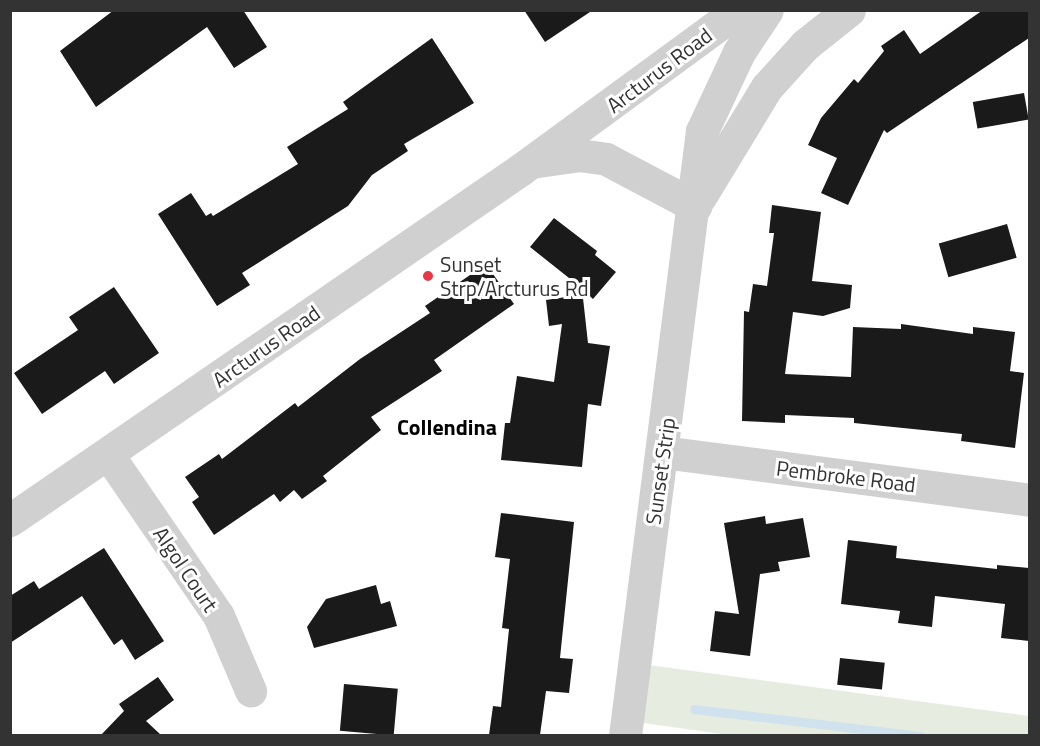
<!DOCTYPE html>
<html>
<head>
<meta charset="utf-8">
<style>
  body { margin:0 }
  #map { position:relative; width:1040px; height:746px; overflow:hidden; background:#fff; font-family:"Titillium Web",sans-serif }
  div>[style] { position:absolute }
  .green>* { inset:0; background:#e6ecdf }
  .stream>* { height:9px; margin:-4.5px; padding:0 4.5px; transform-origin:4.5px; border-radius:4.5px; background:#cfe2ee }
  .building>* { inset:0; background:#1a1a1a; transform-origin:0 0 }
  .minor>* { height:32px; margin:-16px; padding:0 16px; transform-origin:16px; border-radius:16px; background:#d0d0d0 }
  .tertiary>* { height:33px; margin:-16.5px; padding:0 16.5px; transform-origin:16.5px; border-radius:16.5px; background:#d0d0d0 }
  .dots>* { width:16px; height:16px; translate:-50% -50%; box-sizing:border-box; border:3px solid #fff; border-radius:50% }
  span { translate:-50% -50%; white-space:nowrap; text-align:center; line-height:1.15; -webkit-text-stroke:6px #fff; paint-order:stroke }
  .street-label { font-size:21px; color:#333 }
  .poi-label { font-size:21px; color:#333 }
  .left { translate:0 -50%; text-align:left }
  .neighbourhood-label { font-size:22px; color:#000; font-weight:700 }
  .frame { position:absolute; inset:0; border:12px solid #333; pointer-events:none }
</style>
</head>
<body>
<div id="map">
  <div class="green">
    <i style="clip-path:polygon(648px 665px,1029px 716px,1030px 735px,736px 736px,643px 723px)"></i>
  </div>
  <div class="stream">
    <i style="left:694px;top:709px;width:228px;rotate:6.8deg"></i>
  </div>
  <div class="building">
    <i style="clip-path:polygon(114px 10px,243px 10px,267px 47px,234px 68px,207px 27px,96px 107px,60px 51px)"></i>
    <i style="clip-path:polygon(524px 10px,593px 10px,545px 42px)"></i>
    <i style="clip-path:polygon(983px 10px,1029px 10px,1029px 38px,887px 133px,884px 130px,848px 205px,821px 193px,837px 158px,808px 145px,821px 118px,854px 79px,858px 83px,884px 51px,881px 46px,904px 30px,920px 54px)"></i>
    <i style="clip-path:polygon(432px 38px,474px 103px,404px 144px,408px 151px,372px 175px,348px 206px,242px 273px,250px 285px,217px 306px,158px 214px,191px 193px,206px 216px,211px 213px,213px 216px,298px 164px,287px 147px,348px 109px,343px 102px)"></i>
    <i style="left:1024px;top:93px;width:27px;height:52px;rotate:80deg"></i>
    <i style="clip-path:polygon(772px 205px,821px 212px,812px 281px,852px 285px,850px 308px,823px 316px,793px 312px,785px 374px,851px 377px,853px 327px,901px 329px,901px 324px,973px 334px,973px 327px,1015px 332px,1010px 371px,1024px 373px,1015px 448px,961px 441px,962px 434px,854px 423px,854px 418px,785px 415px,785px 423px,742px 421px,744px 311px,749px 312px,753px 284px,767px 286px,774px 233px,769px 233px)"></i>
    <i style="clip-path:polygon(554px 218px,597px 251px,595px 255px,616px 272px,593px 299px,582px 289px,588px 343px,610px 346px,601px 406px,588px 404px,582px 467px,501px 460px,505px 423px,510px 423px,517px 376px,554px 382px,562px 324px,549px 326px,546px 300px,566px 297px,569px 278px,530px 247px)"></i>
    <i style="left:1007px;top:224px;width:35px;height:71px;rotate:74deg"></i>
    <i style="clip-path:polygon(486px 264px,514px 304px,434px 360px,442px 371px,371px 417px,381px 430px,323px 476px,327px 481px,302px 499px,294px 490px,280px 502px,274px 494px,214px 535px,192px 502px,199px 497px,185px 477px,219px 454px,222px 459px,295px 403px,298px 407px,360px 359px,430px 313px,425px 306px)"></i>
    <i style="clip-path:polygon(114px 287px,159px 353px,114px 384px,105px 371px,42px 414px,14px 373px,78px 330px,69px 317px)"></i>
    <i style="clip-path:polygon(501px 513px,574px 522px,560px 658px,573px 659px,569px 693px,546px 691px,540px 735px,489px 735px,493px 706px,501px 707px,509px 629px,502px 628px,510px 559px,495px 557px)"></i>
    <i style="clip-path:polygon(765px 516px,766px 524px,803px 518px,810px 557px,778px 562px,780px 571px,760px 574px,750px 656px,710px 651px,715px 611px,739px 614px,724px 523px)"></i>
    <i style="clip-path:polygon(848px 540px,897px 546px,896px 558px,997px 569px,997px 565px,1029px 568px,1029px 641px,1001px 638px,1005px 604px,935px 596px,932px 627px,898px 623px,900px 611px,841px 604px)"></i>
    <i style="clip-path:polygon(104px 548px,164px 641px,135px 660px,122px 639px,114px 645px,82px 596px,10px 643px,10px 596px,34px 581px,39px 589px)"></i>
    <i style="clip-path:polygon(376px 585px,381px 604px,390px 601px,397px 626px,314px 648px,307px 627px,326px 599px)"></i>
    <i style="left:840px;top:658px;width:45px;height:27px;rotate:6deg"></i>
    <i style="clip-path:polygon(158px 677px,174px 700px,146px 721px,161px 735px,101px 735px,124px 711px,119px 704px)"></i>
    <i style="left:344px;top:684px;width:54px;height:47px;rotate:5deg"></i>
  </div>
  <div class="minor">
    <i style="left:108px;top:454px;width:196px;rotate:55.6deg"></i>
    <i style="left:219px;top:616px;width:82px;rotate:66.9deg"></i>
  </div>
  <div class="tertiary">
    <i style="left:538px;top:161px;width:41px;rotate:-8.3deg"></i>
    <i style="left:579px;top:155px;width:27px;rotate:8deg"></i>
    <i style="left:606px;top:159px;width:101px;rotate:27.8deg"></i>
    <i style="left:700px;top:197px;width:129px;rotate:-58.7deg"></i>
    <i style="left:767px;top:87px;width:57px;rotate:-47.9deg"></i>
    <i style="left:805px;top:45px;width:56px;rotate:-38.5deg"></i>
    <i style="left:662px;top:452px;width:371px;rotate:7.4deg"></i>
    <i style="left:10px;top:520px;width:619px;rotate:-34.46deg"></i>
    <i style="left:520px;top:170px;width:271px;rotate:-36.2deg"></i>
    <i style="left:625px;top:736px;width:610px;rotate:-82.75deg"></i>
    <i style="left:702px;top:131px;width:87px;rotate:-64.9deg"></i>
    <i style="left:739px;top:52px;width:50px;rotate:-56.3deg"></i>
  </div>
  <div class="dots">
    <i style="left:428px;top:276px;background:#e63946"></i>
  </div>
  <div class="street-label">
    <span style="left:659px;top:70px;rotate:-37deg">Arcturus Road</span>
    <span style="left:266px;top:346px;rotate:-35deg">Arcturus Road</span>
    <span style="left:660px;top:471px;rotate:-82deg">Sunset Strip</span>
    <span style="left:846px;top:476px;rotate:7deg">Pembroke Road</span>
    <span style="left:186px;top:569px;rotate:56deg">Algol Court</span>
  </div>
  <div class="poi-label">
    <span class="left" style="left:440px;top:276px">Sunset<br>Strp/Arcturus Rd</span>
  </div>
  <div class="neighbourhood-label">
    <span style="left:447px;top:428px">Collendina</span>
  </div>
  <div class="frame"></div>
</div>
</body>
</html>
